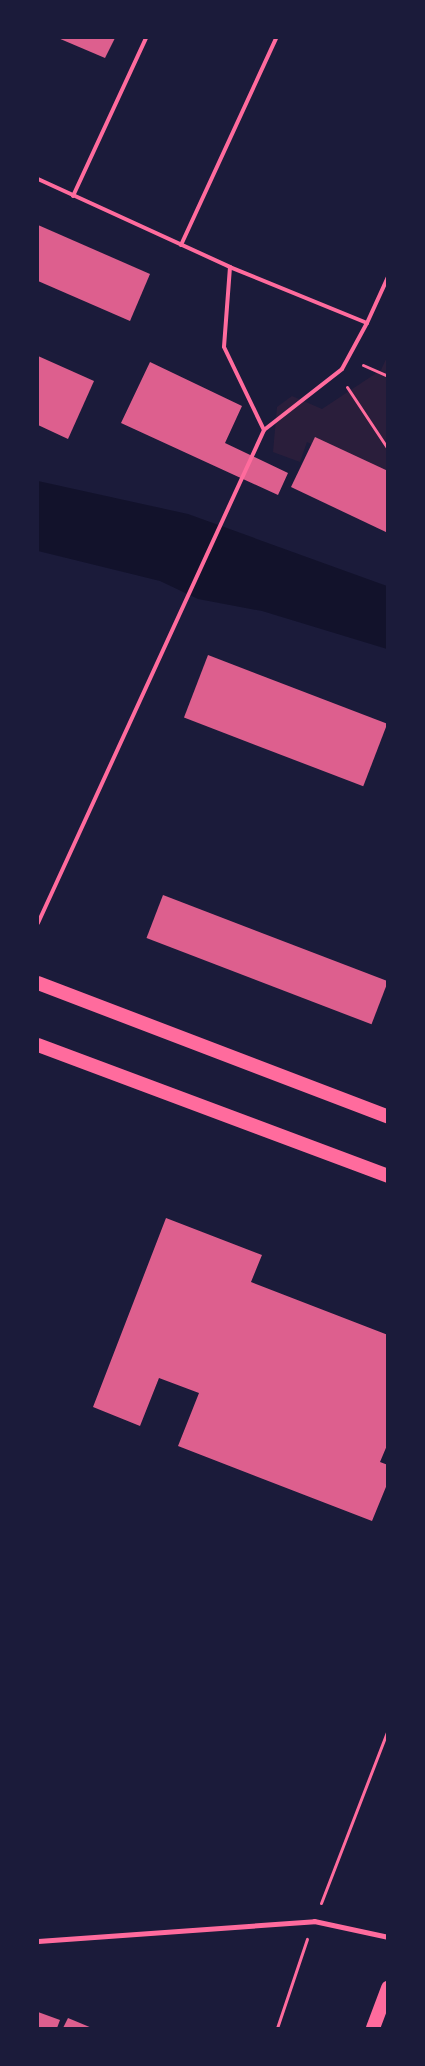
<!DOCTYPE html>
<html>
<head>
<meta charset="utf-8">
<style>
  body { margin:0 }
  #map { position:relative; width:425px; height:2066px; overflow:hidden; background:#1b1b3a; font-family:Jost,sans-serif }
  div>[style] { position:absolute }
  .green>* { inset:0; background:#2a1e3b }
  .water>* { inset:0; background:#12122b }
  .building>* { inset:0; background:#dd5f8e; transform-origin:0 0 }
  .path>* { height:3px; margin:-1.5px; padding:0 1.5px; transform-origin:1.5px; border-radius:1.5px; background:#ff6b9d }
  .service>* { height:4px; margin:-2px; padding:0 2px; transform-origin:2px; border-radius:2px; background:#ff6b9d }
  .minor>* { height:5px; margin:-2.5px; padding:0 2.5px; transform-origin:2.5px; border-radius:2.5px; background:#ff6b9d }
  .trunk>* { height:14px; margin:-7px; padding:0 7px; transform-origin:7px; border-radius:7px; background:#ff6b9d }
  span { translate:-50% -50%; white-space:nowrap; text-align:center; line-height:1.15; -webkit-text-stroke:5px #1b1b3a; paint-order:stroke }
  .frame { position:absolute; inset:0; border:39px solid #1b1b3a; pointer-events:none }
</style>
</head>
<body>
<div id="map">
  <div class="green">
    <i style="clip-path:polygon(387px 357px,387px 480px,307px 442px,300px 462px,273px 452px,277px 407px,292px 396px,322px 409px,381px 370px)"></i>
  </div>
  <div class="water">
    <i style="clip-path:polygon(38px 481px,188px 514px,387px 586px,387px 649px,262px 611px,198px 599px,160px 581px,38px 551px)"></i>
  </div>
  <div class="building">
    <i style="clip-path:polygon(58px 38px,115px 38px,105px 58px)"></i>
    <i style="clip-path:polygon(38px 225px,150px 274px,130px 321px,38px 281px)"></i>
    <i style="clip-path:polygon(38px 356px,94px 381px,68px 439px,38px 425px)"></i>
    <i style="clip-path:polygon(150px 362px,242px 406px,225px 443px,288px 473px,278px 495px,121px 423px)"></i>
    <i style="clip-path:polygon(315px 437px,388px 471px,388px 533px,291px 487px)"></i>
    <i style="left:208px;top:655px;width:192px;height:67px;rotate:21deg"></i>
    <i style="left:163px;top:895px;width:241px;height:46px;rotate:21deg"></i>
    <i style="clip-path:polygon(166px 1218px,262px 1255px,251px 1282px,388px 1335px,388px 1443px,380px 1462px,388px 1465px,388px 1482px,372px 1521px,178px 1446px,199px 1393px,159px 1378px,140px 1426px,93px 1407px)"></i>
    <i style="clip-path:polygon(38px 2012px,60px 2020px,57px 2028px,38px 2028px)"></i>
    <i style="clip-path:polygon(68px 2018px,92px 2028px,63px 2028px)"></i>
  </div>
  <div class="path">
    <i style="left:363px;top:365px;width:27px;rotate:24deg"></i>
    <i style="left:347px;top:387px;width:74px;rotate:56.5deg"></i>
    <i style="left:321px;top:1903px;width:186px;rotate:-68.9deg"></i>
    <i style="left:277px;top:2028px;width:94px;rotate:-71.4deg"></i>
  </div>
  <div class="service">
    <i style="left:38px;top:179px;width:211px;rotate:24.6deg"></i>
    <i style="left:73px;top:196px;width:174px;rotate:-65.2deg"></i>
    <i style="left:181px;top:245px;width:228px;rotate:-65.3deg"></i>
    <i style="left:367px;top:323px;width:51px;rotate:-65.5deg"></i>
    <i style="left:38px;top:923px;width:542px;rotate:-65.37deg"></i>
    <i style="left:264px;top:430px;width:99px;rotate:-38deg"></i>
    <i style="left:342px;top:369px;width:52px;rotate:-61.5deg"></i>
    <i style="left:367px;top:323px;width:148px;rotate:-157.8deg"></i>
    <i style="left:230px;top:267px;width:80px;rotate:94.3deg"></i>
    <i style="left:224px;top:347px;width:92px;rotate:64.3deg"></i>
  </div>
  <div class="minor">
    <i style="left:38px;top:1941px;width:277px;rotate:-4.1deg"></i>
    <i style="left:314px;top:1921px;width:76px;rotate:12.2deg"></i>
  </div>
  <div class="trunk">
    <i style="left:38px;top:983px;width:375px;rotate:20.9deg"></i>
    <i style="left:38px;top:1045px;width:374px;rotate:20.5deg"></i>
    <i style="left:373px;top:2028px;width:43px;rotate:-69.4deg"></i>
  </div>
  <div class="frame"></div>
</div>
</body>
</html>
